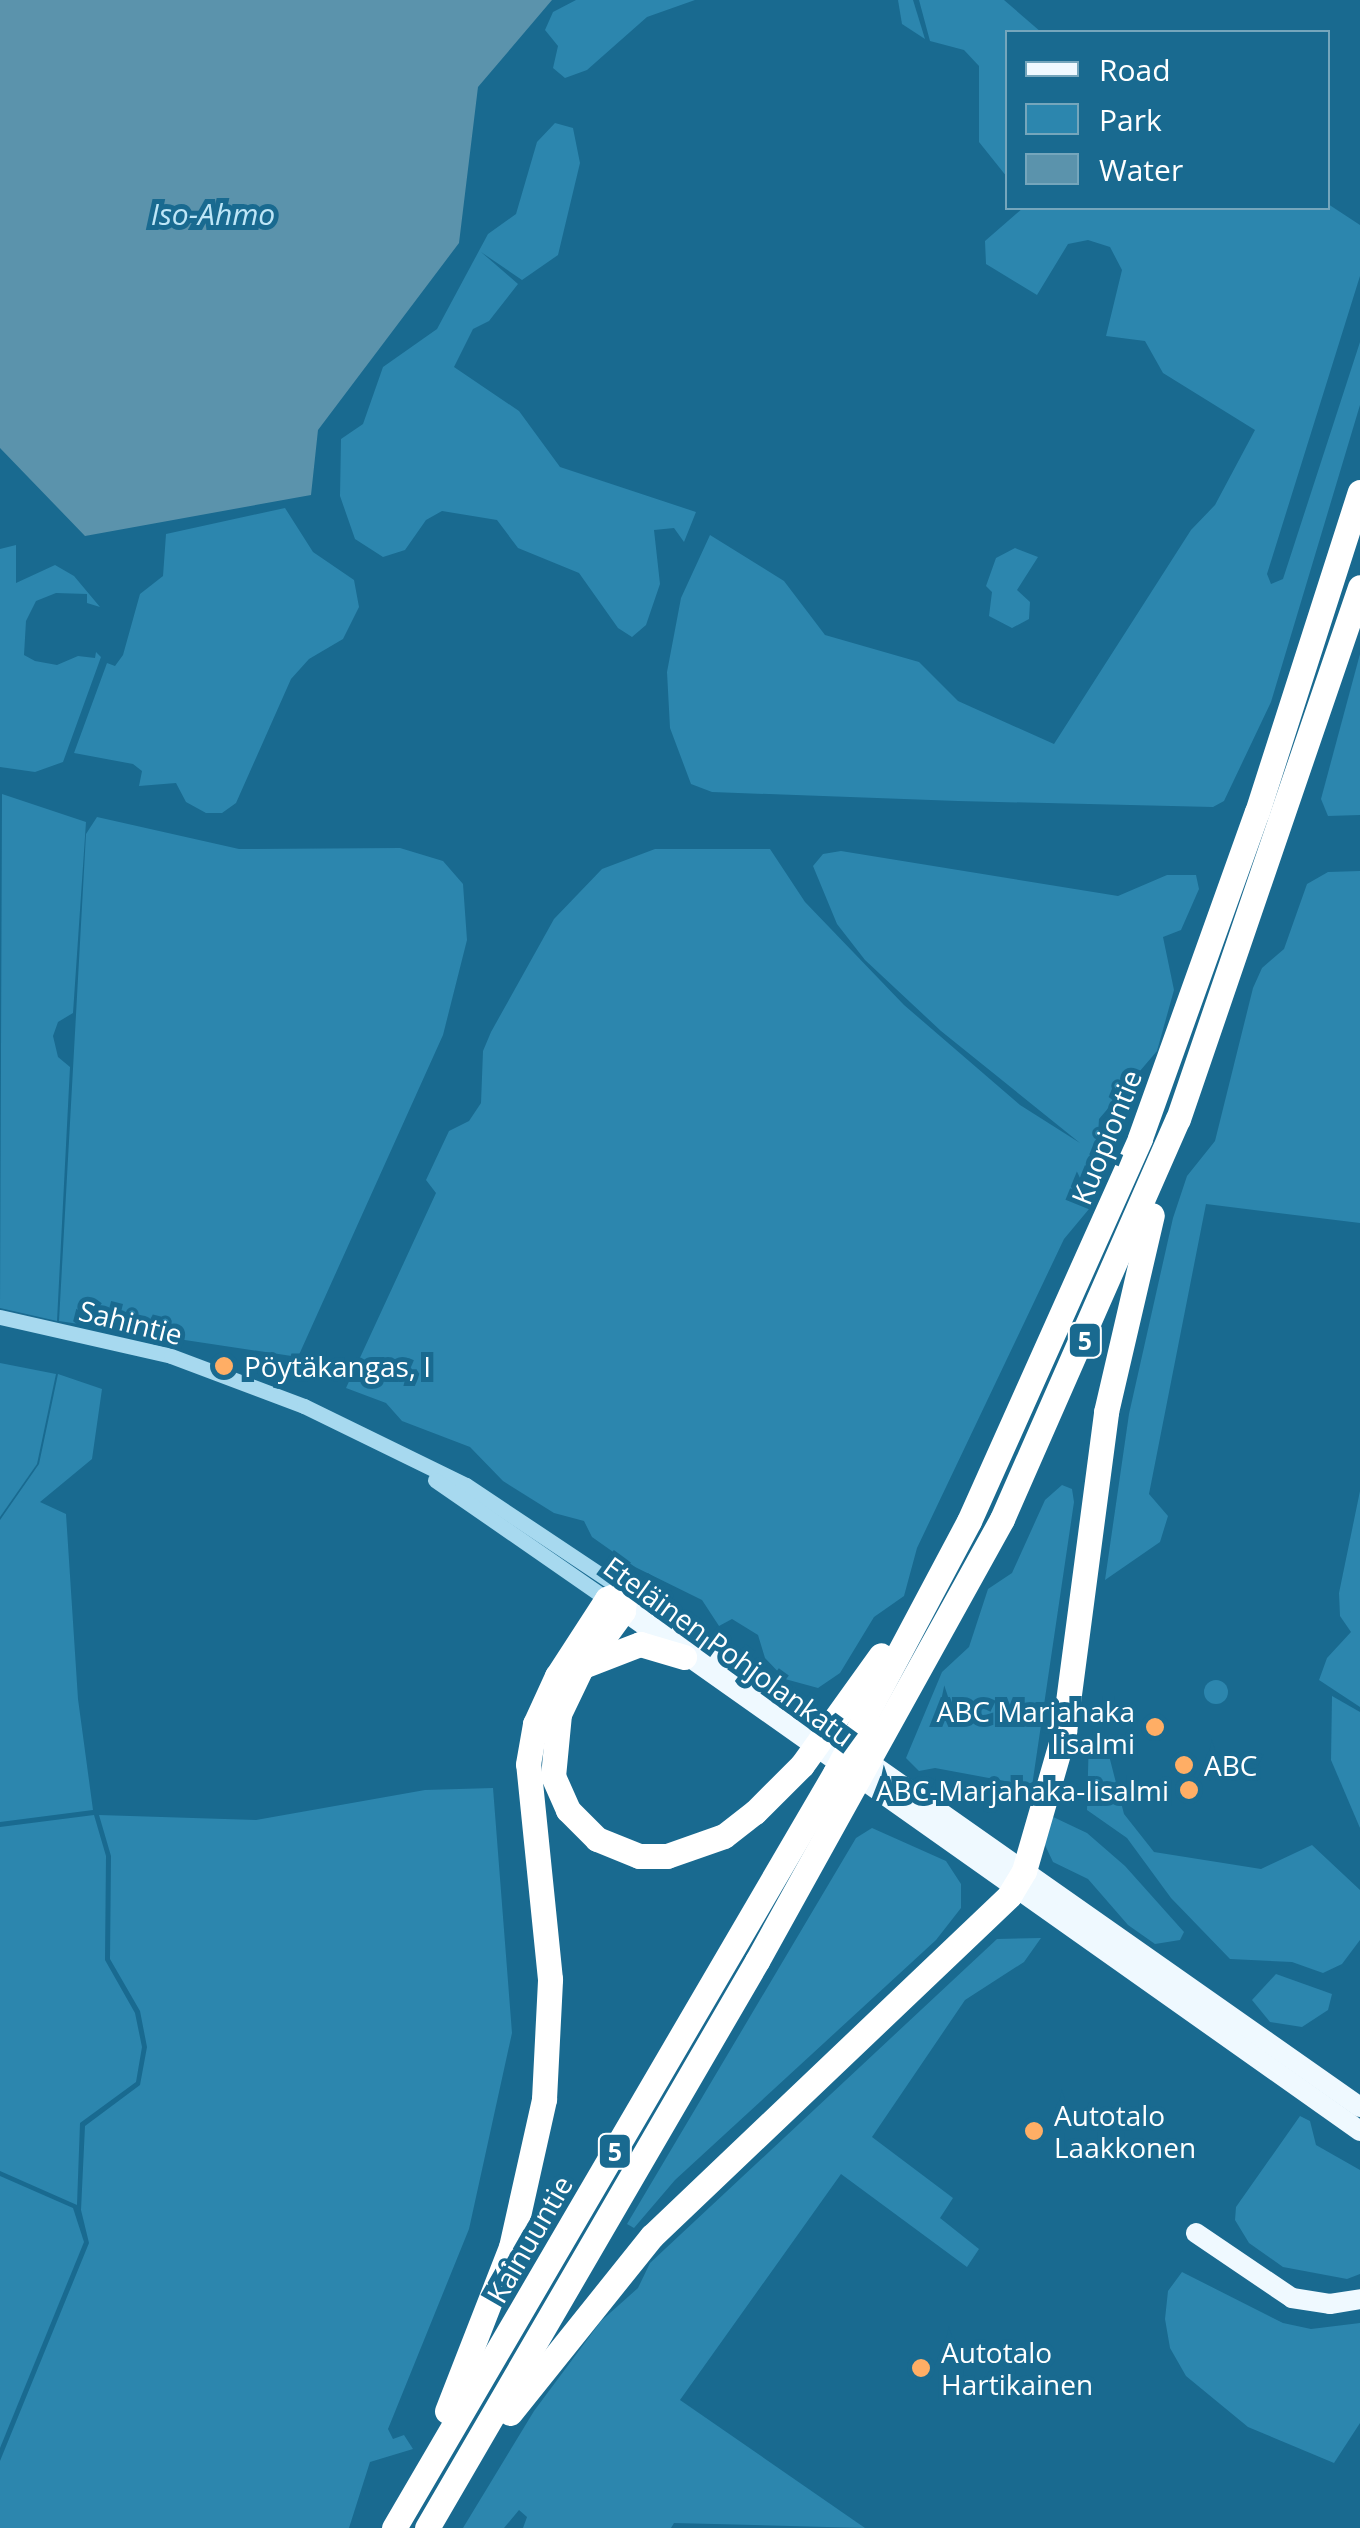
<!DOCTYPE html>
<html>
<head>
<meta charset="utf-8">
<style>
  body { margin:0 }
  #map { position:relative; width:1360px; height:2528px; overflow:hidden; background:#196a90; font-family:"Open Sans",sans-serif }
  div>[style] { position:absolute }
  .green>* { inset:0; background:#2c86ae }
  .round { border-radius:50% }
  .water>* { inset:0; background:#5b93ac }
  .minor>* { height:15px; margin:-7.5px; padding:0 7.5px; transform-origin:7.5px; border-radius:7.5px; background:#a7d9ef }
  .major>* { height:20px; margin:-10px; padding:0 10px; transform-origin:10px; border-radius:10px; background:#eff9ff }
  .highway>* { height:25px; margin:-12.5px; padding:0 12.5px; transform-origin:12.5px; border-radius:12.5px; background:#fff }
  .dots>* { width:28px; height:28px; translate:-50% -50%; box-sizing:border-box; border:5px solid #196a90; border-radius:50% }
  span { translate:-50% -50%; white-space:nowrap; text-align:center; line-height:1.15; -webkit-text-stroke:10px #196a90; paint-order:stroke }
  .shield-label span { padding:2px 8px; background:#196a90; border:2px solid; border-radius:8px; -webkit-text-stroke-width:0 }
  .shield-label { font-size:25px; color:#fff; font-weight:700 }
  .street-label { font-size:28px; color:#fff }
  .poi-label { font-size:28px; color:#fff }
  .left { translate:0 -50%; text-align:left }
  .right { translate:-100% -50%; text-align:right }
  .water-label { font-size:30px; color:#bee6f7; font-style:italic }
  .legend { position:absolute; left:1005px; top:30px; width:325px; height:180px; box-sizing:border-box; background:#196a90; border:2px solid #75a6bc; margin:0; padding:12px 18px; list-style:none; font-size:30px; color:#fff }
  .legend li { display:flex; align-items:center; gap:20px; height:50px }
  .legend b { width:50px; border:2px solid #75a6bc }
</style>
</head>
<body>
<div id="map">
  <div class="green">
    <i style="clip-path:polygon(576px 0,695px 0,647px 17px,587px 70px,565px 78px,553px 68px,558px 46px,545px 30px,553px 12px)"></i>
    <i style="clip-path:polygon(898px 0,913px 0,925px 39px,902px 24px)"></i>
    <i style="clip-path:polygon(919px 0,1004px 0,1041px 32px,1008px 32px,1007px 177px,979px 142px,979px 66px,964px 50px,930px 41px)"></i>
    <i style="clip-path:polygon(555px 123px,573px 128px,580px 163px,558px 255px,522px 280px,481px 252px,518px 284px,489px 321px,473px 329px,454px 367px,519px 411px,560px 467px,696px 512px,684px 542px,674px 528px,654px 530px,660px 584px,646px 625px,632px 637px,618px 628px,579px 573px,518px 548px,497px 520px,442px 511px,426px 520px,405px 550px,383px 557px,355px 539px,340px 496px,341px 439px,363px 424px,383px 367px,437px 329px,488px 234px,516px 214px,537px 142px)"></i>
    <i style="clip-path:polygon(1328px 204px,1360px 225px,1360px 276px,1267px 574px,1271px 584px,1283px 579px,1360px 342px,1360px 405px,1271px 702px,1224px 801px,1213px 807px,958px 801px,712px 792px,691px 784px,670px 728px,667px 672px,681px 598px,710px 535px,784px 581px,825px 635px,919px 662px,958px 701px,1054px 744px,1191px 530px,1215px 505px,1255px 430px,1163px 373px,1145px 341px,1106px 336px,1122px 270px,1110px 247px,1088px 240px,1068px 244px,1037px 295px,986px 264px,985px 241px,1023px 208px)"></i>
    <i style="clip-path:polygon(285px 508px,313px 552px,354px 580px,359px 607px,343px 639px,309px 659px,291px 679px,236px 803px,222px 813px,206px 813px,186px 802px,176px 783px,139px 786px,142px 771px,133px 764px,74px 753px,107px 663px,115px 666px,123px 655px,140px 594px,163px 576px,166px 534px)"></i>
    <i style="clip-path:polygon(16px 545px,16px 583px,55px 565px,74px 576px,100px 607px,87px 603px,87px 594px,56px 593px,36px 601px,26px 621px,24px 655px,35px 661px,57px 665px,78px 656px,95px 658px,96px 652px,101px 657px,63px 762px,35px 772px,0 767px,0 549px)"></i>
    <i style="clip-path:polygon(1015px 548px,1038px 557px,1017px 590px,1030px 602px,1029px 619px,1012px 628px,989px 616px,992px 592px,986px 586px,996px 558px)"></i>
    <i style="clip-path:polygon(1360px 654px,1360px 815px,1328px 816px,1321px 799px)"></i>
    <i style="clip-path:polygon(2px 794px,86px 822px,73px 1013px,58px 1022px,53px 1036px,58px 1057px,70px 1067px,57px 1321px,0 1308px)"></i>
    <i style="clip-path:polygon(97px 817px,239px 849px,400px 848px,443px 861px,463px 884px,467px 940px,443px 1035px,298px 1357px,59px 1321px,86px 834px)"></i>
    <i style="clip-path:polygon(655px 849px,770px 849px,805px 902px,904px 1005px,1020px 1105px,1080px 1143px,941px 1031px,865px 960px,837px 924px,813px 866px,823px 854px,841px 851px,1118px 896px,1167px 875px,1196px 875px,1199px 889px,1181px 930px,1163px 937px,1174px 990px,1157px 1051px,1099px 1119px,1094px 1203px,1064px 1239px,917px 1548px,904px 1596px,874px 1617px,840px 1673px,818px 1688px,785px 1679px,765px 1658px,758px 1635px,732px 1619px,719px 1626px,702px 1600px,633px 1566px,592px 1537px,584px 1521px,554px 1513px,503px 1481px,470px 1447px,402px 1421px,386px 1403px,346px 1388px,436px 1193px,426px 1180px,449px 1131px,469px 1121px,481px 1103px,483px 1051px,491px 1032px,554px 919px,602px 869px)"></i>
    <i style="clip-path:polygon(1360px 871px,1360px 1223px,1206px 1204px,1149px 1494px,1168px 1516px,1160px 1542px,1105px 1580px,1129px 1414px,1173px 1218px,1187px 1176px,1215px 1141px,1253px 988px,1262px 968px,1284px 949px,1307px 884px,1328px 872px)"></i>
    <i style="clip-path:polygon(0 1363px,56px 1374px,37px 1464px,0 1517px)"></i>
    <i style="clip-path:polygon(58px 1374px,102px 1389px,92px 1459px,40px 1502px,66px 1514px,78px 1699px,93px 1810px,0 1822px,0 1520px,39px 1464px)"></i>
    <i style="clip-path:polygon(1062px 1485px,1072px 1489px,1074px 1502px,1032px 1786px,935px 1768px,919px 1771px,906px 1758px,942px 1672px,969px 1647px,988px 1589px,1012px 1573px,1045px 1500px)"></i>
    <i style="clip-path:polygon(1360px 1491px,1360px 1707px,1319px 1680px,1327px 1658px,1351px 1632px,1340px 1616px,1339px 1593px)"></i>
    <i class="round" style="left:1204px;top:1680px;width:24px;height:24px"></i>
    <i style="clip-path:polygon(1332px 1696px,1360px 1712px,1360px 1828px,1331px 1760px)"></i>
    <i style="clip-path:polygon(1089px 1735px,1104px 1736px,1124px 1814px,1154px 1852px,1261px 1869px,1312px 1845px,1360px 1890px,1360px 1940px,1342px 1964px,1323px 1973px,1292px 1962px,1230px 1959px,1171px 1898px,1127px 1838px,1087px 1810px)"></i>
    <i style="clip-path:polygon(493px 1788px,512px 2033px,469px 2229px,388px 2429px,393px 2439px,404px 2435px,413px 2449px,370px 2462px,349px 2528px,0 2528px,0 2461px,89px 2243px,81px 2210px,85px 2126px,140px 2085px,147px 2047px,140px 2011px,110px 1959px,111px 1856px,99px 1815px,256px 1820px,425px 1790px)"></i>
    <i style="clip-path:polygon(94px 1815px,106px 1856px,105px 1960px,135px 2013px,142px 2047px,136px 2082px,80px 2123px,77px 2205px,0 2171px,0 1827px)"></i>
    <i style="clip-path:polygon(1049px 1815px,1087px 1833px,1125px 1866px,1184px 1932px,1180px 1940px,1155px 1944px,1128px 1925px,1088px 1879px,1053px 1862px,1044px 1843px)"></i>
    <i style="clip-path:polygon(872px 1828px,946px 1861px,961px 1884px,961px 1908px,936px 1940px,675px 2180px,634px 2228px,627px 2224px,856px 1838px)"></i>
    <i style="clip-path:polygon(1041px 1938px,1024px 1962px,965px 2000px,872px 2137px,953px 2198px,940px 2218px,979px 2249px,967px 2267px,841px 2174px,680px 2400px,865px 2528px,674px 2523px,671px 2528px,523px 2528px,527px 2517px,519px 2510px,504px 2528px,463px 2528px,534px 2411px,601px 2321px,638px 2288px,650px 2263px,997px 1939px)"></i>
    <i style="clip-path:polygon(1276px 1974px,1332px 1994px,1328px 2010px,1302px 2027px,1270px 2022px,1252px 2000px)"></i>
    <i style="clip-path:polygon(1300px 2116px,1310px 2121px,1316px 2145px,1360px 2170px,1360px 2274px,1347px 2279px,1283px 2267px,1249px 2243px,1235px 2220px,1236px 2207px)"></i>
    <i style="clip-path:polygon(0 2176px,73px 2208px,84px 2242px,0 2448px)"></i>
    <i style="clip-path:polygon(1182px 2272px,1283px 2323px,1311px 2329px,1360px 2323px,1360px 2423px,1334px 2463px,1248px 2427px,1186px 2376px,1170px 2348px,1165px 2319px,1168px 2291px)"></i>
  </div>
  <div class="water">
    <i style="clip-path:polygon(0 0,552px 0,478px 87px,459px 243px,318px 430px,311px 495px,85px 536px,0 448px)"></i>
  </div>
  <div class="minor">
    <i style="left:0;top:1317px;width:175px;rotate:12.8deg"></i>
    <i style="left:171px;top:1356px;width:142px;rotate:20.6deg"></i>
    <i style="left:304px;top:1406px;width:180px;rotate:26deg"></i>
    <i style="left:466px;top:1485px;width:191px;rotate:33.7deg"></i>
    <i style="left:435px;top:1480px;width:209px;rotate:34.7deg"></i>
  </div>
  <div class="major">
    <i style="left:625px;top:1591px;width:898px;rotate:35.07deg"></i>
    <i style="left:613px;top:1603px;width:915px;rotate:35.25deg"></i>
    <i style="left:1196px;top:2233px;width:116px;rotate:34.1deg"></i>
    <i style="left:1292px;top:2298px;width:38px;rotate:9deg"></i>
    <i style="left:1330px;top:2304px;width:30px;rotate:-9deg"></i>
  </div>
  <div class="highway">
    <i style="left:588px;top:1664px;width:56px;rotate:-21deg"></i>
    <i style="left:640px;top:1644px;width:46px;rotate:16.5deg"></i>
    <i style="left:447px;top:2411px;width:176px;rotate:-68.7deg"></i>
    <i style="left:511px;top:2247px;width:152px;rotate:-77.4deg"></i>
    <i style="left:544px;top:2099px;width:120px;rotate:-87.1deg"></i>
    <i style="left:550px;top:1979px;width:216px;rotate:-95.8deg"></i>
    <i style="left:528px;top:1764px;width:41px;rotate:-80.1deg"></i>
    <i style="left:535px;top:1724px;width:53px;rotate:-65.4deg"></i>
    <i style="left:557px;top:1676px;width:92px;rotate:-57deg"></i>
    <i style="left:607px;top:1599px;width:20px;rotate:-24deg"></i>
    <i style="left:625px;top:1591px;width:20px;rotate:96deg"></i>
    <i style="left:623px;top:1611px;width:73px;rotate:126.1deg"></i>
    <i style="left:580px;top:1670px;width:49px;rotate:115.5deg"></i>
    <i style="left:559px;top:1714px;width:62px;rotate:95.5deg"></i>
    <i style="left:553px;top:1776px;width:37px;rotate:66deg"></i>
    <i style="left:568px;top:1810px;width:41px;rotate:45deg"></i>
    <i style="left:597px;top:1839px;width:45px;rotate:22deg"></i>
    <i style="left:639px;top:1856px;width:28px"></i>
    <i style="left:667px;top:1856px;width:60px;rotate:-19.3deg"></i>
    <i style="left:724px;top:1836px;width:39px;rotate:-38deg"></i>
    <i style="left:755px;top:1812px;width:66px;rotate:-45deg"></i>
    <i style="left:802px;top:1765px;width:135px;rotate:-54.3deg"></i>
    <i style="left:510px;top:2413px;width:227px;rotate:-51.3deg"></i>
    <i style="left:652px;top:2236px;width:493px;rotate:-43.6deg"></i>
    <i style="left:1009px;top:1896px;width:29px;rotate:-59deg"></i>
    <i style="left:1024px;top:1871px;width:145px;rotate:-73.9deg"></i>
    <i style="left:1064px;top:1732px;width:323px;rotate:-82.5deg"></i>
    <i style="left:1106px;top:1412px;width:202px;rotate:-76.9deg"></i>
    <i style="left:394px;top:2528px;width:874px;rotate:-59.71deg"></i>
    <i style="left:835px;top:1773px;width:285px;rotate:-62deg"></i>
    <i style="left:969px;top:1521px;width:419px;rotate:-65.9deg"></i>
    <i style="left:1140px;top:1138px;width:346px;rotate:-70.3deg"></i>
    <i style="left:1257px;top:812px;width:336px;rotate:-72.2deg"></i>
    <i style="left:427px;top:2528px;width:656px;rotate:-59.8deg"></i>
    <i style="left:757px;top:1961px;width:505px;rotate:-61deg"></i>
    <i style="left:1002px;top:1519px;width:437px;rotate:-66.3deg"></i>
    <i style="left:1178px;top:1119px;width:562px;rotate:-71.11deg"></i>
  </div>
  <div class="dots">
    <i style="left:224px;top:1366px;background:#ffae65"></i>
    <i style="left:1155px;top:1727px;background:#ffae65"></i>
    <i style="left:1184px;top:1765px;background:#ffae65"></i>
    <i style="left:1189px;top:1790px;background:#ffae65"></i>
    <i style="left:1034px;top:2131px;background:#ffae65"></i>
    <i style="left:921px;top:2368px;background:#ffae65"></i>
  </div>
  <div class="shield-label">
    <span style="left:1085px;top:1340px">5</span>
    <span style="left:615px;top:2151px">5</span>
  </div>
  <div class="street-label">
    <span style="left:1106px;top:1137px;rotate:-68deg">Kuopiontie</span>
    <span style="left:131px;top:1322px;rotate:14deg">Sahintie</span>
    <span style="left:729px;top:1651px;rotate:36deg">Eteläinen Pohjolankatu</span>
    <span style="left:529px;top:2239px;rotate:-60deg">Kainuuntie</span>
  </div>
  <div class="poi-label">
    <span class="left" style="left:244px;top:1366px">Pöytäkangas, I</span>
    <span class="right" style="left:1135px;top:1727px">ABC Marjahaka<br>Iisalmi</span>
    <span class="left" style="left:1204px;top:1765px">ABC</span>
    <span class="right" style="left:1169px;top:1790px">ABC-Marjahaka-Iisalmi</span>
    <span class="left" style="left:1054px;top:2131px">Autotalo<br>Laakkonen</span>
    <span class="left" style="left:941px;top:2368px">Autotalo<br>Hartikainen</span>
  </div>
  <div class="water-label">
    <span style="left:213px;top:214px">Iso-Ahmo</span>
  </div>
  <ul class="legend">
  <li><b style="height:12px;background:#eff9ff"></b>Road</li>
  <li><b style="height:28px;background:#2c86ae"></b>Park</li>
  <li><b style="height:28px;background:#5b93ac"></b>Water</li>
  </ul>
</div>
</body>
</html>
